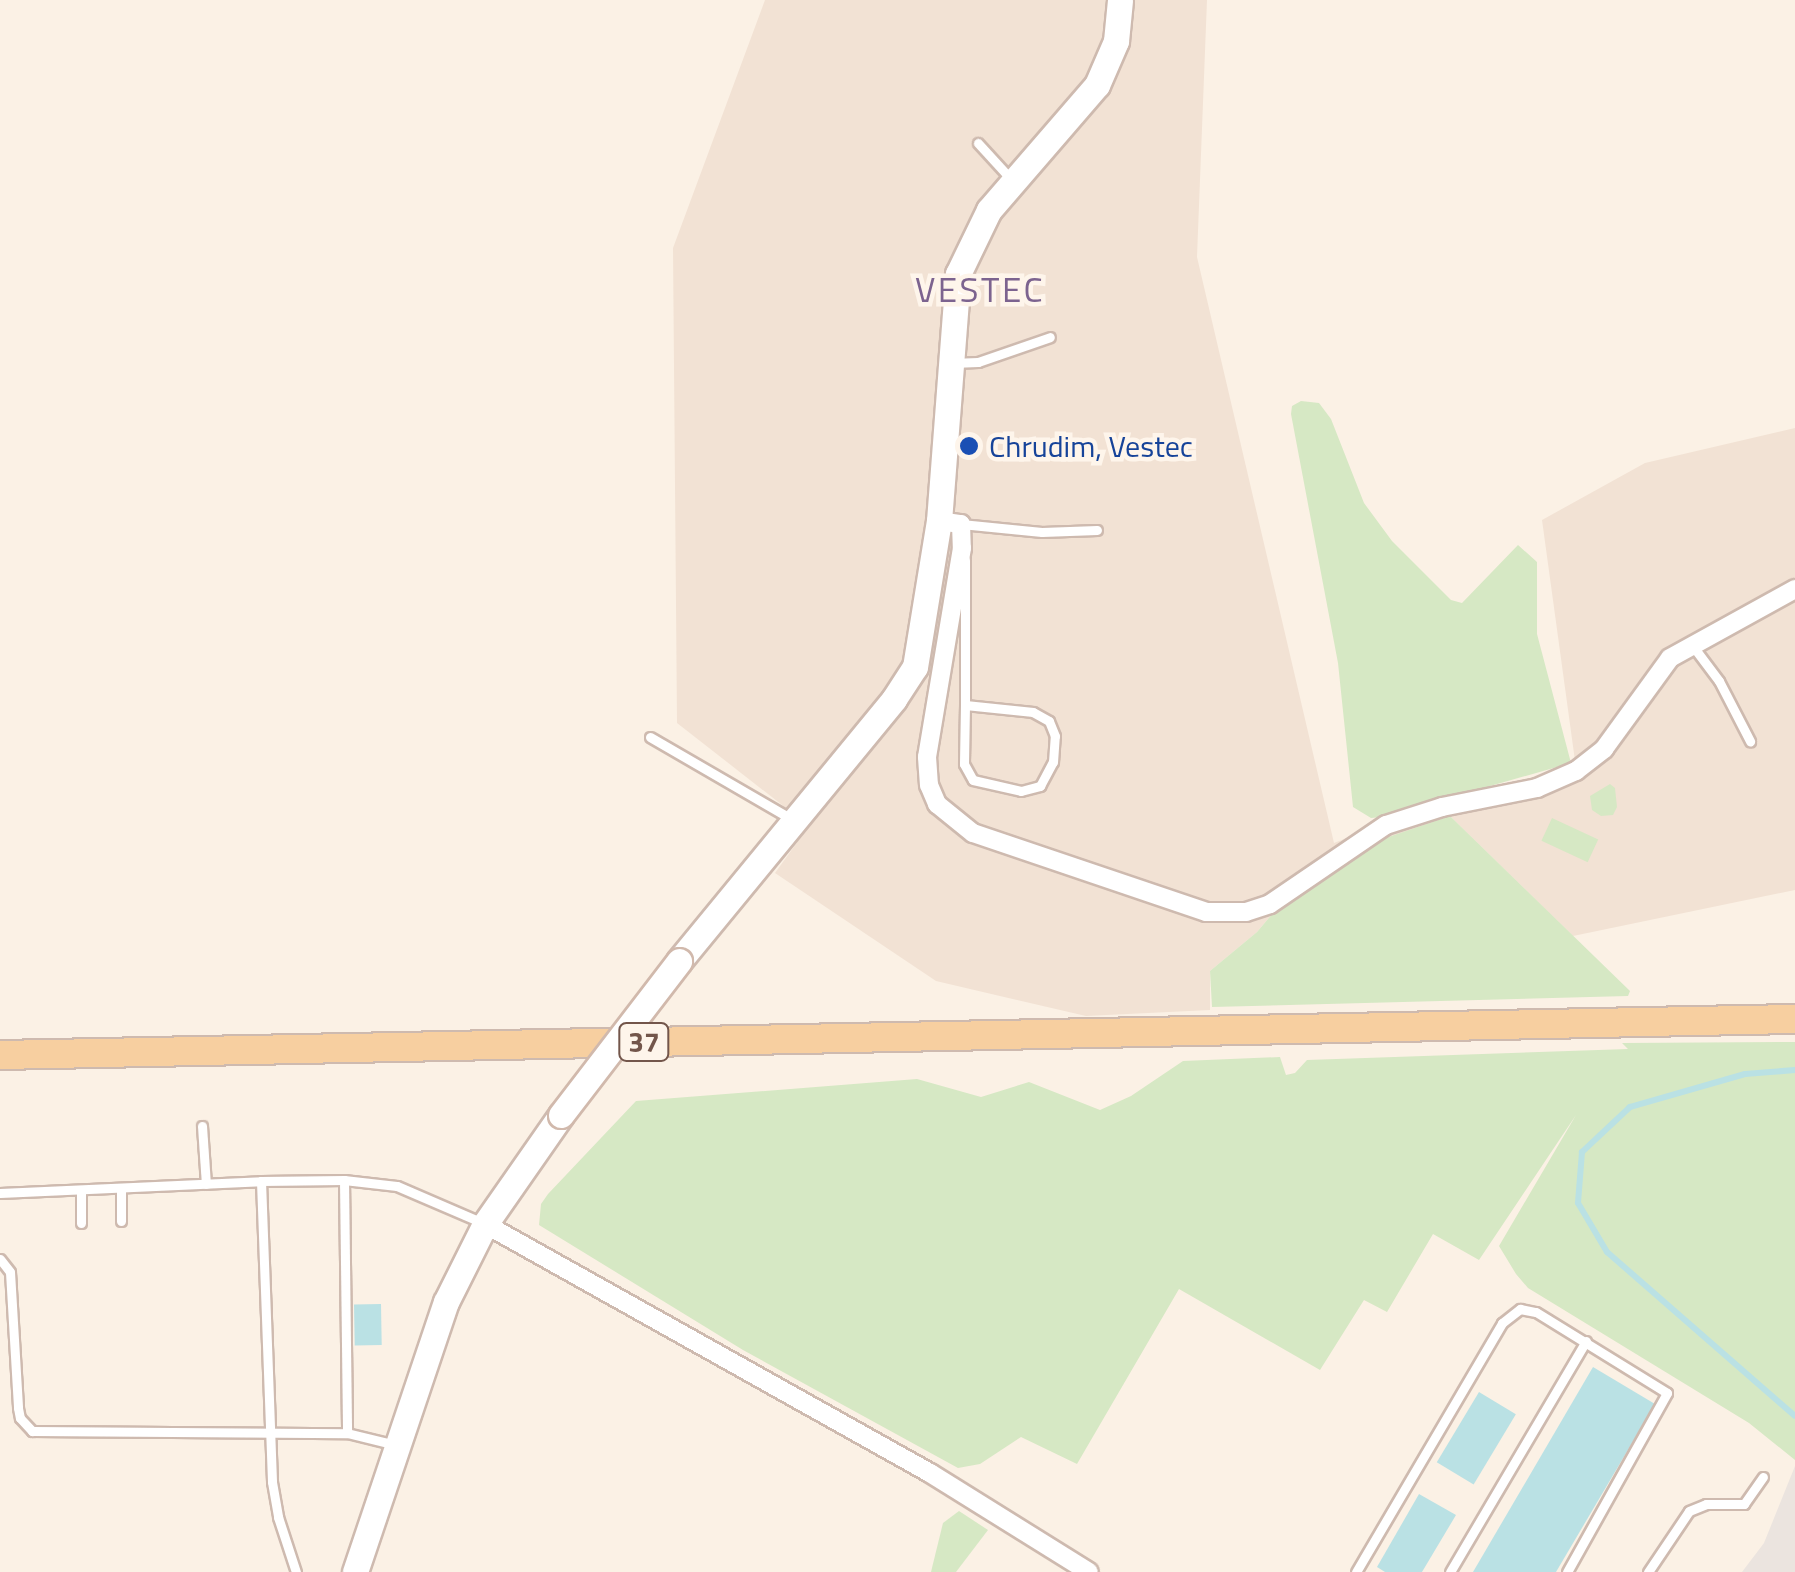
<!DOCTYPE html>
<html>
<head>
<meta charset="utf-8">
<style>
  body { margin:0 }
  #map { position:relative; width:1795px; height:1572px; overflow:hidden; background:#fbf1e5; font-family:"Titillium Web",sans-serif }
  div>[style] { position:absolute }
  .residential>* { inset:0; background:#f2e2d4 }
  .industrial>* { inset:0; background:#ebe4df }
  .green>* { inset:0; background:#d6e8c4; transform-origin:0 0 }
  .water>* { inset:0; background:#bae1e4; transform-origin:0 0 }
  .stream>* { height:6px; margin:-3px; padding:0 3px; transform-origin:3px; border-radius:3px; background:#bae1e4 }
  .roads { filter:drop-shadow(2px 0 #cebaaf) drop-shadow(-2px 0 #cebaaf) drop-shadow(0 2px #cebaaf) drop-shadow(0 -2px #cebaaf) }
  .lane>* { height:9px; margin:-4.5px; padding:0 4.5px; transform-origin:4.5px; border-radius:4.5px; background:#fff }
  .street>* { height:18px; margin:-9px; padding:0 9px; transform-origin:9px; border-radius:9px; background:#fff }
  .secondary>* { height:25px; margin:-12.5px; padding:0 12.5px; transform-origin:12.5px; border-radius:12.5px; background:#fff }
  .primary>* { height:28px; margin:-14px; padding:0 14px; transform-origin:14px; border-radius:14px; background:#f7cfa0 }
  .bridges { filter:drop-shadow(2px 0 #d1b9ac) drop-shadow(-2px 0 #d1b9ac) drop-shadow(0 2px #d1b9ac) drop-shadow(0 -2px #d1b9ac) }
  .secondary-bridge>* { height:25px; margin:-12.5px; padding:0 12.5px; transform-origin:12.5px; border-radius:12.5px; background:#fff }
  .dots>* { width:28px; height:28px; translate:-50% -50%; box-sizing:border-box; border:5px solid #fef5eb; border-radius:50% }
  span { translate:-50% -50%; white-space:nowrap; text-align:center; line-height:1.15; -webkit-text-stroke:9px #fef5eb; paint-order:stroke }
  .shield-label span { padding:2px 8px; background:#fef5eb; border:2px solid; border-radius:8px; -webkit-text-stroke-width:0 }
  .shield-label { font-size:28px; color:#73564b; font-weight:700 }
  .transit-label { font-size:30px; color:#164399 }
  .left { translate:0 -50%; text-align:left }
  .quarter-label { font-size:35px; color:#7c638f; letter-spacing:2.5px }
</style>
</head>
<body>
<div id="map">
  <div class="residential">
    <i style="clip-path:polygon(765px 0,1207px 0,1197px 257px,1334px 843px,1433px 804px,1576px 768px,1542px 520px,1645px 463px,1795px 428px,1795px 890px,1573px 936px,1450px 816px,1279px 906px,1257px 932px,1210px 971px,1210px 1010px,1086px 1016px,936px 981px,775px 873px,809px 826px,677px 723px,673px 248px)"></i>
  </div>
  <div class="industrial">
    <i style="clip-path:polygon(1795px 1466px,1795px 1572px,1742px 1572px,1764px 1543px)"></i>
  </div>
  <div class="green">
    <i style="clip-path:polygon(1301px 401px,1319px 403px,1331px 419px,1364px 503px,1392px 541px,1451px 600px,1462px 603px,1518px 545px,1537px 562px,1537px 634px,1571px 763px,1382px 817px,1371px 818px,1353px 807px,1338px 663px,1291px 414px,1292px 406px)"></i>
    <i style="clip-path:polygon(1610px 784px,1615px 788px,1617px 807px,1613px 815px,1601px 816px,1592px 810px,1590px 796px)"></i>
    <i style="clip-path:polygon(1450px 816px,1630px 991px,1628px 996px,1212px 1007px,1210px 971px,1257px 932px,1279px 906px,1371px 843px)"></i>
    <i style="left:1552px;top:818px;width:51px;height:25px;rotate:25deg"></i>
    <i style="clip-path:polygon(1795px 1042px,1795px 1460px,1749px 1423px,1528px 1288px,1516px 1274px,1499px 1246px,1576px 1115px,1479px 1260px,1433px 1234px,1387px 1312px,1364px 1300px,1320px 1370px,1179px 1289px,1077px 1464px,1021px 1437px,980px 1464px,958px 1468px,743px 1350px,539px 1225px,541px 1204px,548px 1194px,636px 1101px,917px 1079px,981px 1097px,1029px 1082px,1100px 1110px,1131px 1096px,1183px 1061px,1280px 1057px,1286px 1075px,1295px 1073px,1307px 1060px,1628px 1049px,1622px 1043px)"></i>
    <i style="clip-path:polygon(959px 1511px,988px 1530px,956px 1572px,931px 1572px,943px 1523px)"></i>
  </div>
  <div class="water">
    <i style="left:381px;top:1304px;width:41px;height:27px;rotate:89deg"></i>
    <i style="clip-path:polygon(1593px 1367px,1655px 1404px,1556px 1572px,1473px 1572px)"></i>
    <i style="left:1479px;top:1392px;width:43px;height:82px;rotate:31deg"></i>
    <i style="clip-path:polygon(1419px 1494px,1456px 1515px,1422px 1572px,1385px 1572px,1377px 1567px)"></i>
  </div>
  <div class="stream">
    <i style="left:1795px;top:1070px;width:50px;rotate:175.4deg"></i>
    <i style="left:1745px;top:1074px;width:120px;rotate:164deg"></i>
    <i style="left:1630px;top:1107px;width:66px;rotate:136.8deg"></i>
    <i style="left:1582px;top:1152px;width:51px;rotate:94.5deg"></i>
    <i style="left:1578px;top:1203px;width:57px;rotate:59.4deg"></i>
    <i style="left:1607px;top:1252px;width:249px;rotate:41.1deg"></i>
  </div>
  <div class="roads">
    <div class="lane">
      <i style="left:978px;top:143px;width:47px;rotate:47.6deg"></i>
      <i style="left:952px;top:363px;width:26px;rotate:-2deg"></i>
      <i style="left:978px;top:362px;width:76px;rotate:-19.1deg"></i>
      <i style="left:961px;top:524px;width:81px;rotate:5.6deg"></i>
      <i style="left:1042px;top:532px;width:55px;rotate:-2.1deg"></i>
      <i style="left:1692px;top:645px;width:45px;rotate:53.1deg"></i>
      <i style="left:1719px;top:681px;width:68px;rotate:62.7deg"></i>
      <i style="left:965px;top:705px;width:59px;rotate:91deg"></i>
      <i style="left:964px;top:764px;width:18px;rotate:61deg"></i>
      <i style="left:973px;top:780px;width:49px;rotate:12.9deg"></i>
      <i style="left:1021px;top:791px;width:20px;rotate:-15deg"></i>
      <i style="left:1040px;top:786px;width:27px;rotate:-62deg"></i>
      <i style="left:1053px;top:762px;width:26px;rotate:-86deg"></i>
      <i style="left:1055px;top:736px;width:16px;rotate:-112deg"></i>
      <i style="left:1049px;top:721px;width:18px;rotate:-151deg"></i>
      <i style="left:1033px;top:712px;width:68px;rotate:-174.1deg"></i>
      <i style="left:965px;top:705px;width:145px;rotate:-90deg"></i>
      <i style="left:650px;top:737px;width:165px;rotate:30.1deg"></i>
      <i style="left:202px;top:1126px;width:58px;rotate:86.1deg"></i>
      <i style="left:344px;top:1180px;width:53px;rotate:6.5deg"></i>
      <i style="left:397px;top:1186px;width:94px;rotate:23.3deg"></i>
      <i style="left:261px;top:1181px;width:83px;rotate:-0.7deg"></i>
      <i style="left:344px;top:1180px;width:253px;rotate:89.3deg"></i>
      <i style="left:121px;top:1188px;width:33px;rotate:90deg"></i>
      <i style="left:81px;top:1190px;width:33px;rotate:90deg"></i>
      <i style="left:0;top:1193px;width:261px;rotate:-2.6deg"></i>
      <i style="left:261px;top:1181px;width:301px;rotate:87.9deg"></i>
      <i style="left:272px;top:1482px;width:36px;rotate:80deg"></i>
      <i style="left:278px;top:1517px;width:58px;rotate:71.9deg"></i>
      <i style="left:0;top:1259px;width:16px;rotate:52deg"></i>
      <i style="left:10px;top:1272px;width:136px;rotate:86.6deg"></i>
      <i style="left:18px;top:1408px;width:10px;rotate:79deg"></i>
      <i style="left:20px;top:1418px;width:18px;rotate:47deg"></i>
      <i style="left:32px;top:1431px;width:315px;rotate:0.4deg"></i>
      <i style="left:347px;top:1433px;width:50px;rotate:13.8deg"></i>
      <i style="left:1356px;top:1572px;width:289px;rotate:-59.6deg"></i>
      <i style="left:1502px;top:1323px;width:23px;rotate:-38deg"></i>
      <i style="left:1520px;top:1309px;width:16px;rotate:11deg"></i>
      <i style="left:1536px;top:1312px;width:154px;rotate:31.7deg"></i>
      <i style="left:1667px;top:1393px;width:205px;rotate:119.2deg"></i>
      <i style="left:1450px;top:1572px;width:268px;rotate:-59.5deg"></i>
      <i style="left:1648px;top:1572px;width:73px;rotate:-56.1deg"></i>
      <i style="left:1689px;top:1511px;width:18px;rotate:-22deg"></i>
      <i style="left:1706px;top:1504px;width:38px"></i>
      <i style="left:1744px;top:1504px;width:33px;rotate:-55deg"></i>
    </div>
    <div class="street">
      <i style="left:939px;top:521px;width:22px;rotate:8deg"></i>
      <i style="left:961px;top:524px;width:24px;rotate:88deg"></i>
      <i style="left:962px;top:548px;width:212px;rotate:99.5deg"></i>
      <i style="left:927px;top:757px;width:28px;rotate:86deg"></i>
      <i style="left:929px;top:785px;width:21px;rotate:67deg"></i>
      <i style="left:937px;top:804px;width:46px;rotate:38.9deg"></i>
      <i style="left:973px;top:833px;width:246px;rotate:18.7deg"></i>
      <i style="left:1206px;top:912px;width:40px"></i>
      <i style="left:1246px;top:912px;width:25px;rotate:-18deg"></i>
      <i style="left:1270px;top:904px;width:140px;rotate:-34.3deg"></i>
      <i style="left:1386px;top:825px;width:59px;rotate:-17.8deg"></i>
      <i style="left:1442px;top:807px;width:97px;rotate:-11.3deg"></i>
      <i style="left:1537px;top:788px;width:43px;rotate:-23.6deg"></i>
      <i style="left:1576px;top:771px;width:36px;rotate:-38deg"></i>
      <i style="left:1604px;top:749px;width:112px;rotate:-54deg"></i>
      <i style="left:1670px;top:658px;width:143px;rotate:-28.9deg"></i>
      <i style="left:485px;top:1224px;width:510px;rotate:29.23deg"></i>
      <i style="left:930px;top:1473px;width:187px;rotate:31.9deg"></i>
    </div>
    <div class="secondary">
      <i style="left:679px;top:961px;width:339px;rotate:-50.6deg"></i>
      <i style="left:894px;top:699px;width:38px;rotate:-57deg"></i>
      <i style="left:915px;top:667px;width:148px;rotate:-80.7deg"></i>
      <i style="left:939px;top:521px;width:248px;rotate:-85.6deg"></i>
      <i style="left:958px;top:274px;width:71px;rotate:-64.2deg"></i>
      <i style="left:989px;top:210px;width:165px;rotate:-49.2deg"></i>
      <i style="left:1097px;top:85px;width:48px;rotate:-66.6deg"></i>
      <i style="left:1116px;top:41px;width:41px;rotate:-84.4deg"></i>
      <i style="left:355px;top:1572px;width:285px;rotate:-71.4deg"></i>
      <i style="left:446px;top:1302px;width:87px;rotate:-63.4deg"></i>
      <i style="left:485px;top:1224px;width:133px;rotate:-55.1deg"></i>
    </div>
    <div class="primary">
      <i style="left:0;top:1055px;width:1795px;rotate:-1.15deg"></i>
    </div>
  </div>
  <div class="bridges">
    <div class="secondary-bridge">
      <i style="left:561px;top:1115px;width:194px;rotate:-52.5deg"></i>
    </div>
  </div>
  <div class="dots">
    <i style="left:969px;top:446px;background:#1a4fb4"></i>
  </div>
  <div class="shield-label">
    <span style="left:644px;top:1042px">37</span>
  </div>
  <div class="transit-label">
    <span class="left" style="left:989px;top:446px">Chrudim, Vestec</span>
  </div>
  <div class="quarter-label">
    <span style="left:980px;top:289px">VESTEC</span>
  </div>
</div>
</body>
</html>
